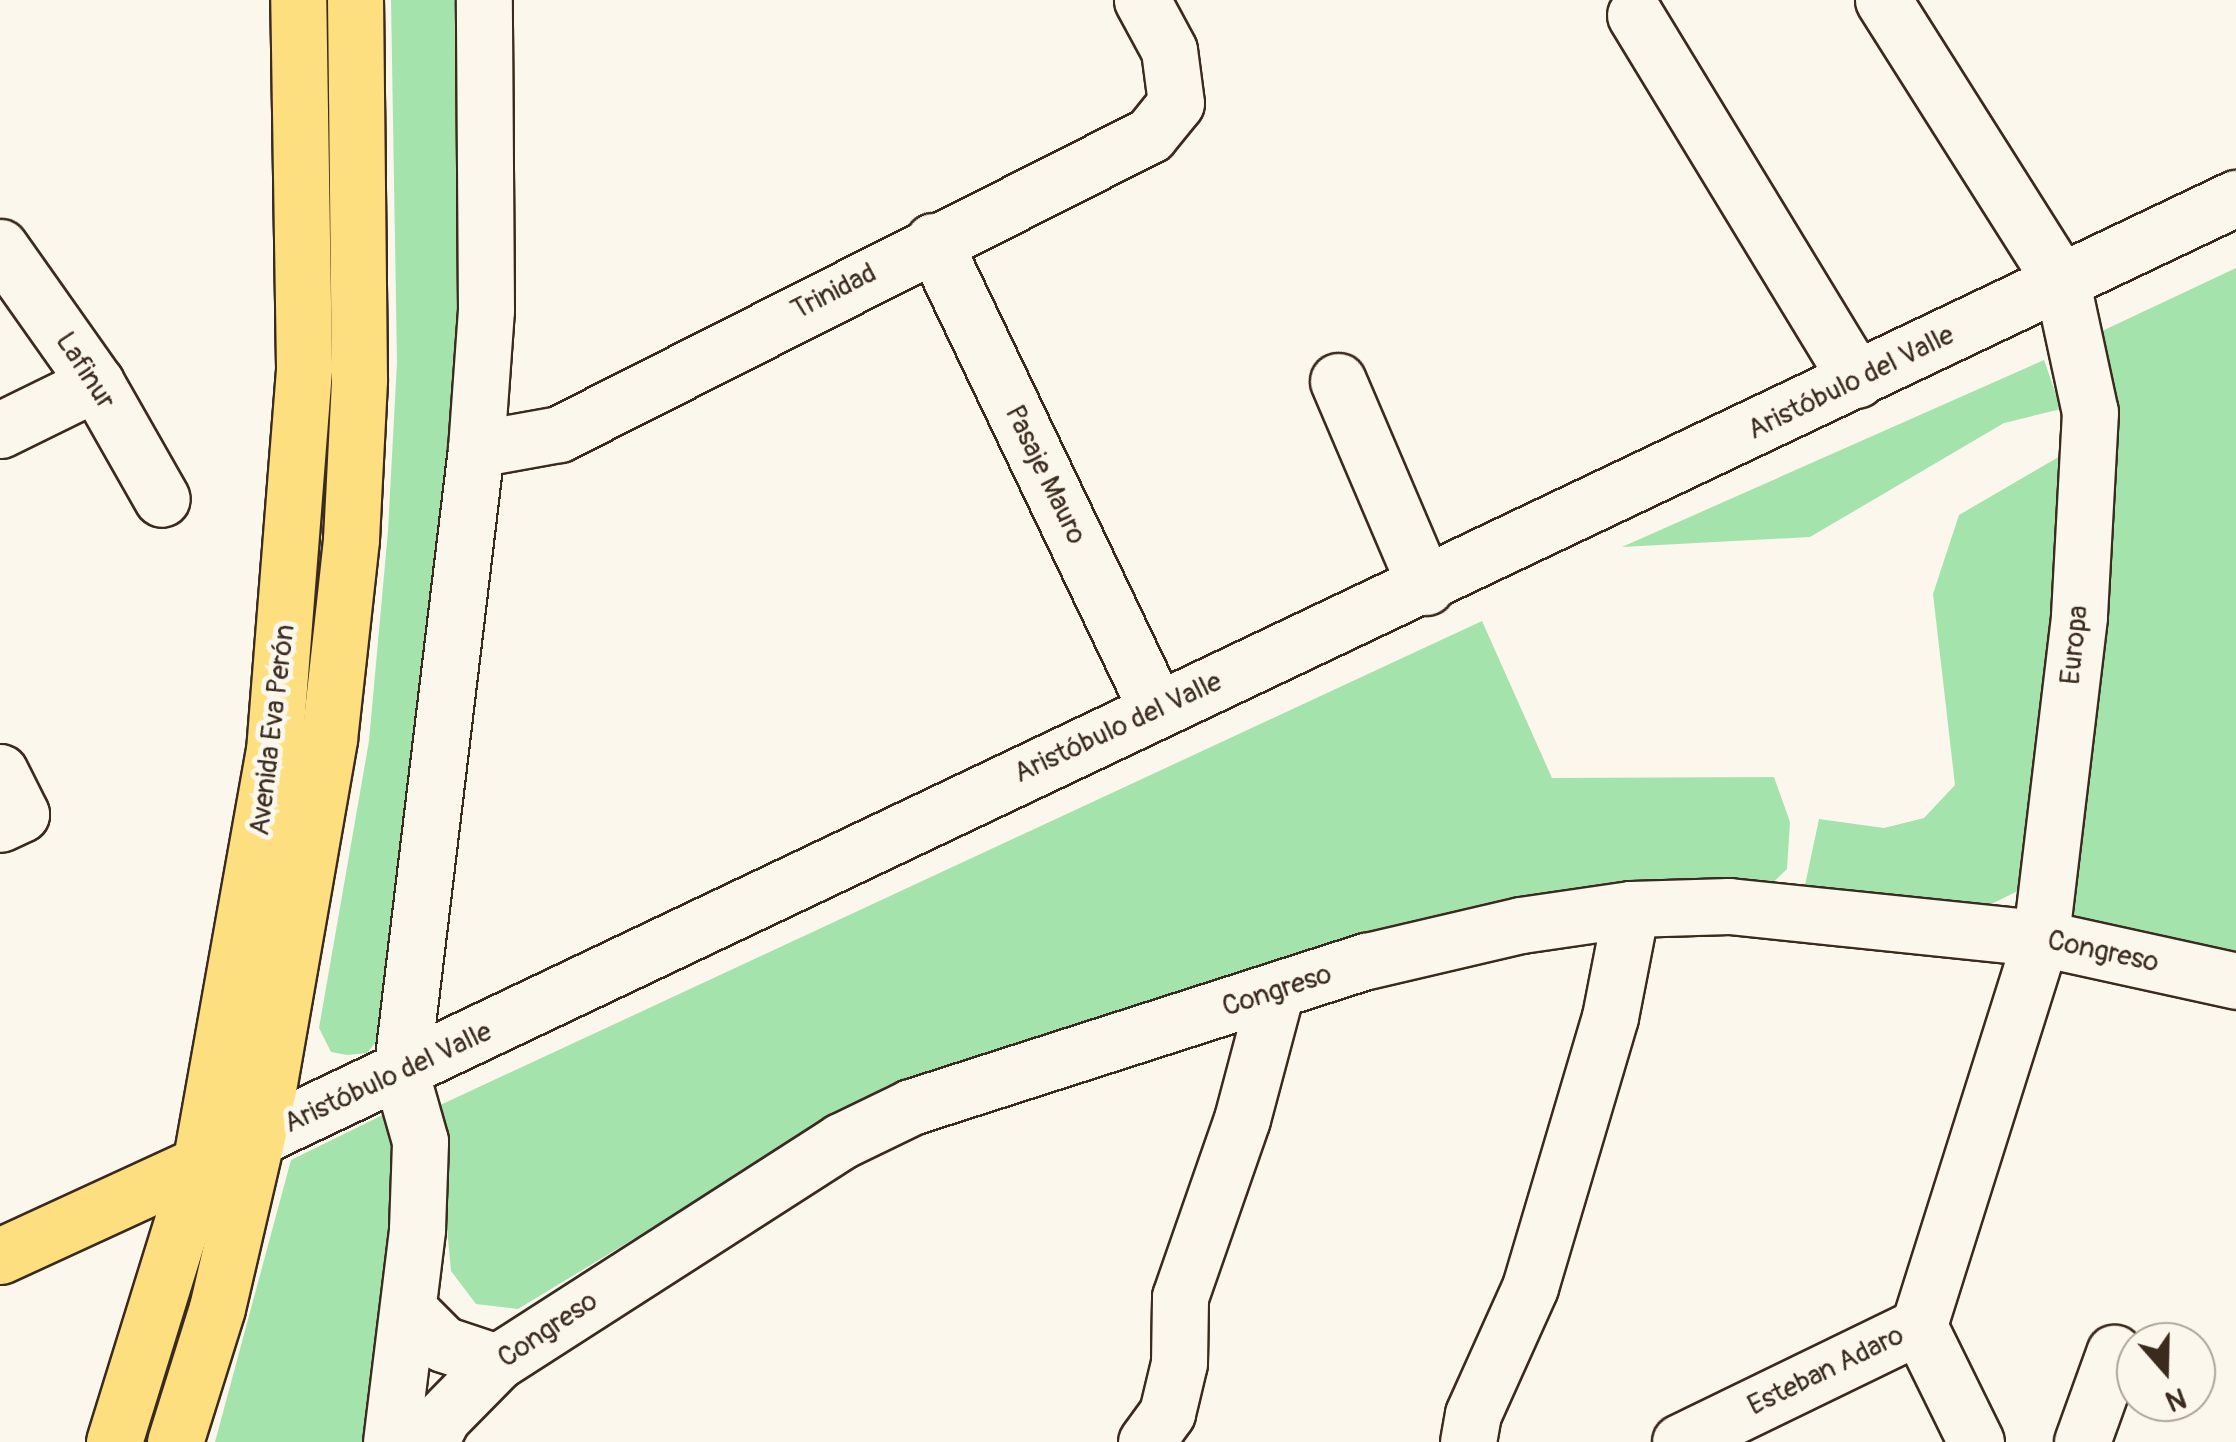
<!DOCTYPE html>
<html>
<head>
<meta charset="utf-8">
<style>
  body { margin:0 }
  #map { position:relative; width:2236px; height:1442px; overflow:hidden; background:#fbf7ec; font-family:Pangolin,sans-serif }
  div>[style] { position:absolute }
  .green>* { inset:0; background:#a4e3ab }
  .roads { filter:drop-shadow(2px 0 #3b2a1e) drop-shadow(-2px 0 #3b2a1e) drop-shadow(0 2px #3b2a1e) drop-shadow(0 -2px #3b2a1e) }
  .minor>* { height:55px; margin:-27.5px; padding:0 27.5px; transform-origin:27.5px; border-radius:27.5px; background:#fbf7ec }
  .major>* { height:55px; margin:-27.5px; padding:0 27.5px; transform-origin:27.5px; border-radius:27.5px; background:#fedf80 }
  span { translate:-50% -50%; white-space:nowrap; text-align:center; line-height:1.15; -webkit-text-stroke:10px #fbf7ec; paint-order:stroke }
  .street-label { font-size:28px; color:#3b2a1e }
  .north { position:absolute; left:2116px; top:1322px; width:100px; height:100px; box-sizing:border-box; background:#fbf7ec; border:2px solid #aea59a; border-radius:50%; rotate:160deg; font-size:28px; font-weight:700; line-height:40px; text-align:center; color:#3b2a1e }
  .north::after { content:''; display:block; margin:auto; width:35px; height:45px; background:#3b2a1e; clip-path:polygon(50% 0,100% 100%,50% 72%,0 100%) }
</style>
</head>
<body>
<div id="map">
  <div class="green">
    <i style="clip-path:polygon(391px 0,463px 0,465px 419px,381px 1036px,367px 1053px,347px 1055px,331px 1052px,319px 1028px,369px 741px,388px 531px,397px 362px)"></i>
    <i style="clip-path:polygon(2236px 268px,2236px 956px,2067px 918px,2100px 332px)"></i>
    <i style="clip-path:polygon(2044px 360px,2061px 409px,2004px 423px,1810px 537px,1622px 547px)"></i>
    <i style="clip-path:polygon(2062px 455px,2062px 527px,2022px 889px,1975px 912px,1804px 890px,1819px 819px,1884px 828px,1924px 818px,1955px 785px,1933px 594px,1959px 515px)"></i>
    <i style="clip-path:polygon(1482px 621px,1552px 778px,1774px 777px,1790px 822px,1787px 869px,1761px 894px,1604px 885px,886px 1086px,518px 1309px,476px 1304px,451px 1271px,436px 1107px)"></i>
    <i style="clip-path:polygon(395px 1109px,404px 1133px,370px 1442px,215px 1442px,291px 1160px)"></i>
  </div>
  <div class="roads">
    <div class="minor">
      <i style="left:1883px;top:0;width:335px;rotate:57.7deg"></i>
      <i style="left:2062px;top:283px;width:132px;rotate:77.8deg"></i>
      <i style="left:2090px;top:412px;width:205px;rotate:93.1deg"></i>
      <i style="left:2079px;top:617px;width:323px;rotate:96.8deg"></i>
      <i style="left:2041px;top:938px;width:407px;rotate:107.5deg"></i>
      <i style="left:1635px;top:15px;width:427px;rotate:58.7deg"></i>
      <i style="left:933px;top:241px;width:518px;rotate:64.47deg"></i>
      <i style="left:0;top:247px;width:166px;rotate:54.8deg"></i>
      <i style="left:96px;top:383px;width:133px;rotate:60.4deg"></i>
      <i style="left:1338px;top:381px;width:224px;rotate:66.9deg"></i>
      <i style="left:0;top:430px;width:107px;rotate:-26.1deg"></i>
      <i style="left:476px;top:449px;width:84px;rotate:-10.2deg"></i>
      <i style="left:559px;top:434px;width:662px;rotate:-26.84deg"></i>
      <i style="left:1150px;top:135px;width:41px;rotate:-50.9deg"></i>
      <i style="left:1176px;top:103px;width:53px;rotate:-97.5deg"></i>
      <i style="left:1169px;top:50px;width:57px;rotate:-118.4deg"></i>
      <i style="left:0;top:772px;width:47px;rotate:63.4deg"></i>
      <i style="left:21px;top:814px;width:23px;rotate:155deg"></i>
      <i style="left:257px;top:1138px;width:2191px;rotate:-25.41deg"></i>
      <i style="left:409px;top:1310px;width:48px;rotate:45deg"></i>
      <i style="left:443px;top:1344px;width:57px;rotate:18.4deg"></i>
      <i style="left:1919px;top:1326px;width:129px;rotate:63.8deg"></i>
      <i style="left:391px;top:1442px;width:215px;rotate:-83deg"></i>
      <i style="left:417px;top:1229px;width:88px;rotate:-88deg"></i>
      <i style="left:420px;top:1141px;width:70px;rotate:-105.8deg"></i>
      <i style="left:401px;top:1074px;width:629px;rotate:-83.16deg"></i>
      <i style="left:476px;top:449px;width:139px;rotate:-85.9deg"></i>
      <i style="left:486px;top:310px;width:310px;rotate:-90.4deg"></i>
      <i style="left:430px;top:1442px;width:27px;rotate:-63deg"></i>
      <i style="left:442px;top:1418px;width:78px;rotate:-45.5deg"></i>
      <i style="left:497px;top:1362px;width:409px;rotate:-32.7deg"></i>
      <i style="left:841px;top:1141px;width:78px;rotate:-25.9deg"></i>
      <i style="left:911px;top:1107px;width:479px;rotate:-17.8deg"></i>
      <i style="left:1367px;top:961px;width:158px;rotate:-13.2deg"></i>
      <i style="left:1521px;top:925px;width:111px;rotate:-8.3deg"></i>
      <i style="left:1631px;top:909px;width:98px;rotate:-1.8deg"></i>
      <i style="left:1729px;top:906px;width:314px;rotate:5.9deg"></i>
      <i style="left:2041px;top:938px;width:200px;rotate:12.4deg"></i>
      <i style="left:1146px;top:1442px;width:36px;rotate:-54deg"></i>
      <i style="left:1167px;top:1413px;width:51px;rotate:-76.5deg"></i>
      <i style="left:1179px;top:1363px;width:66px;rotate:-89.1deg"></i>
      <i style="left:1180px;top:1297px;width:188px;rotate:-70.8deg"></i>
      <i style="left:1242px;top:1119px;width:132px;rotate:-75.1deg"></i>
      <i style="left:1468px;top:1442px;width:28px;rotate:-80deg"></i>
      <i style="left:1473px;top:1414px;width:139px;rotate:-65.8deg"></i>
      <i style="left:1530px;top:1287px;width:282px;rotate:-73.5deg"></i>
      <i style="left:1610px;top:1017px;width:110px;rotate:-79deg"></i>
      <i style="left:1680px;top:1442px;width:266px;rotate:-25.9deg"></i>
      <i style="left:2082px;top:1442px;width:95px;rotate:-70.2deg"></i>
    </div>
    <div class="major">
      <i style="left:0;top:1256px;width:244px;rotate:-24.7deg"></i>
      <i style="left:114px;top:1442px;width:290px;rotate:-72.8deg"></i>
      <i style="left:200px;top:1165px;width:421px;rotate:-79.9deg"></i>
      <i style="left:274px;top:751px;width:386px;rotate:-85.5deg"></i>
      <i style="left:304px;top:366px;width:366px;rotate:-90.9deg"></i>
      <i style="left:175px;top:1442px;width:140px;rotate:-72.6deg"></i>
      <i style="left:217px;top:1308px;width:225px;rotate:-76.9deg"></i>
      <i style="left:268px;top:1089px;width:355px;rotate:-80.1deg"></i>
      <i style="left:329px;top:739px;width:201px;rotate:-83.7deg"></i>
      <i style="left:351px;top:539px;width:160px;rotate:-87.1deg"></i>
      <i style="left:359px;top:379px;width:379px;rotate:-90.6deg"></i>
    </div>
  </div>
  <div class="street-label">
    <span style="left:834px;top:292px;rotate:-27deg">Trinidad</span>
    <span style="left:85px;top:371px;rotate:57deg">Lafinur</span>
    <span style="left:1851px;top:383px;rotate:-26deg">Aristóbulo del Valle</span>
    <span style="left:1045px;top:475px;rotate:64deg">Pasaje Mauro</span>
    <span style="left:2075px;top:645px;rotate:-84deg">Europa</span>
    <span style="left:1118px;top:728px;rotate:-25deg">Aristóbulo del Valle</span>
    <span style="left:273px;top:730px;rotate:-83deg">Avenida Eva Perón</span>
    <span style="left:2103px;top:952px;rotate:12deg">Congreso</span>
    <span style="left:1277px;top:991px;rotate:-18deg">Congreso</span>
    <span style="left:388px;top:1078px;rotate:-25deg">Aristóbulo del Valle</span>
    <span style="left:548px;top:1330px;rotate:-34deg">Congreso</span>
    <span style="left:1826px;top:1371px;rotate:-26deg">Esteban Adaro</span>
  </div>
  <div class="north">N</div>
</div>
</body>
</html>
